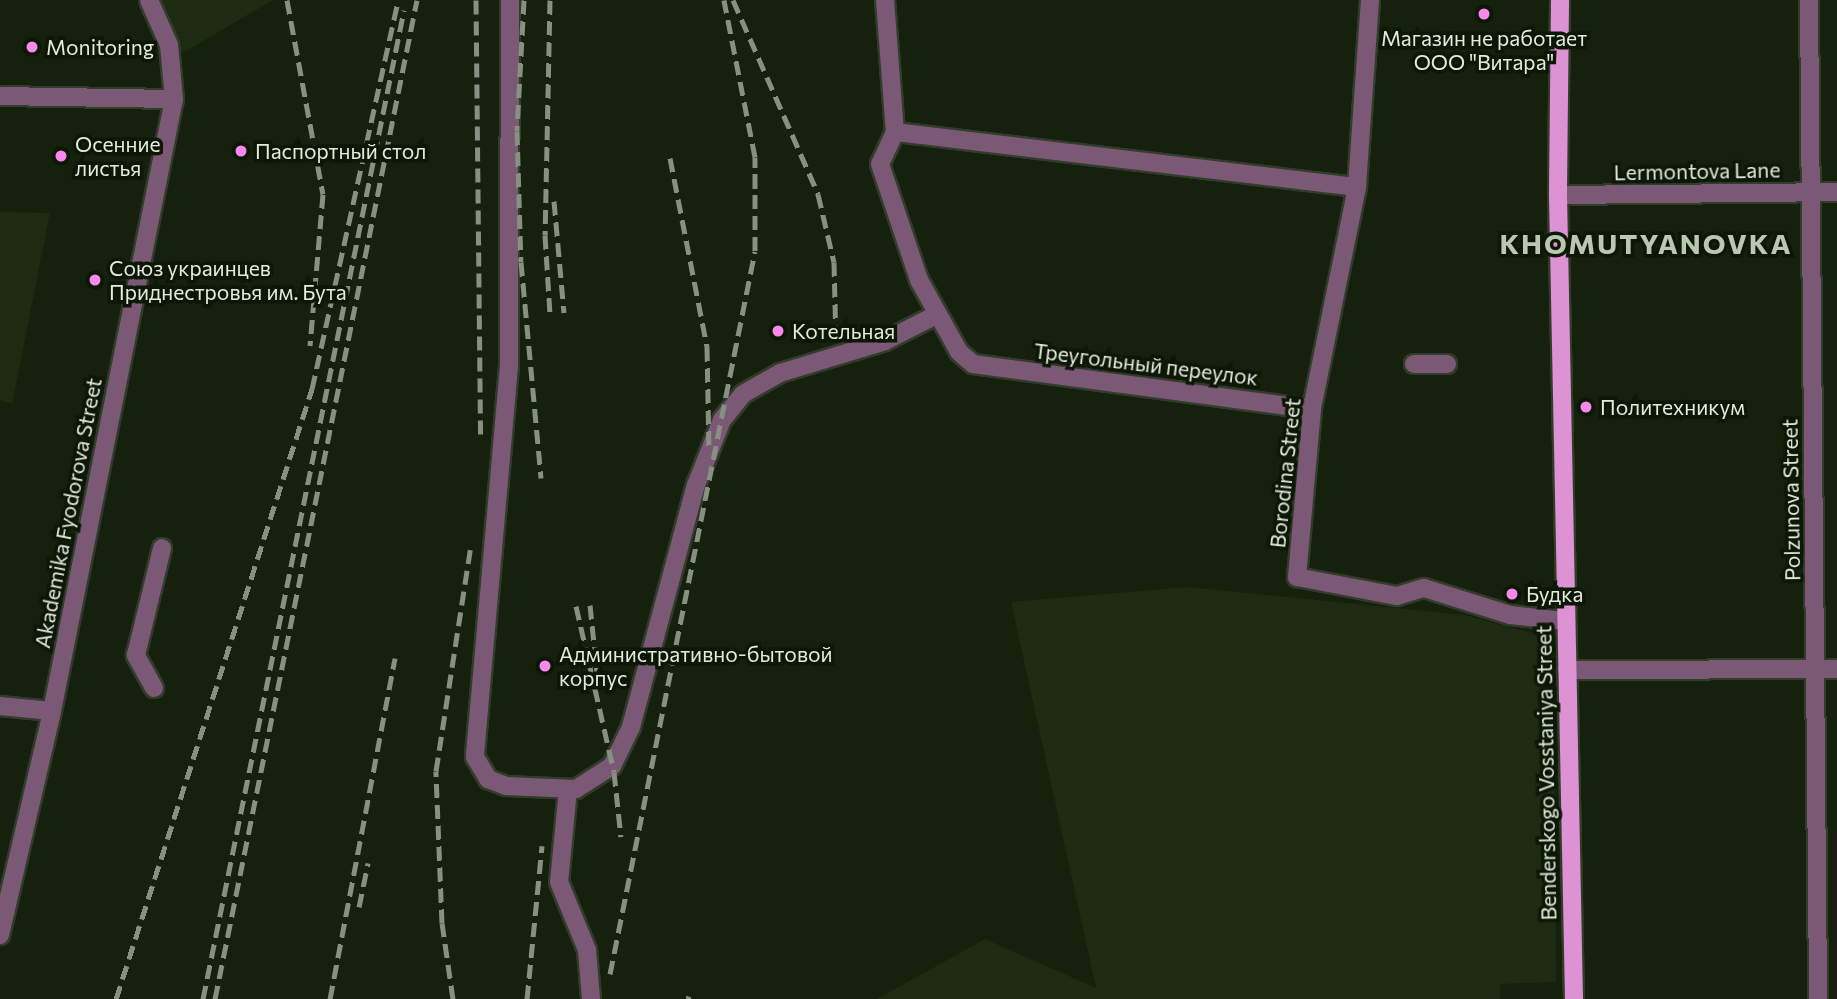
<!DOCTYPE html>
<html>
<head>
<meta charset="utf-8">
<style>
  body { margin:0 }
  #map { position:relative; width:1837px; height:999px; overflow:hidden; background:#15200d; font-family:Commissioner,sans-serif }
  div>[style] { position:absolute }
  .built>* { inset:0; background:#1c2b12 }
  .roads { filter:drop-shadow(2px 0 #323c2a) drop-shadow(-2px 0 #323c2a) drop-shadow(0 2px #323c2a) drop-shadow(0 -2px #323c2a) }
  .minor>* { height:18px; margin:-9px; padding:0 9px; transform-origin:9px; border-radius:9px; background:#7c5877 }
  .major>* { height:18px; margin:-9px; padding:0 9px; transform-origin:9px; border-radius:9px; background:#dd92d4 }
  .rail>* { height:5px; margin-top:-2.5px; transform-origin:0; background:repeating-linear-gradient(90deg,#879081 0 14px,transparent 0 21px) }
  .dots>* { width:19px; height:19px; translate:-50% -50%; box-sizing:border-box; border:4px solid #0c1705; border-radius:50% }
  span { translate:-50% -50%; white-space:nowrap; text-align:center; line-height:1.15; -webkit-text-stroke:7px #0c1705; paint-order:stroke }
  .poi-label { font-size:21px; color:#e3ebdf }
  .left { translate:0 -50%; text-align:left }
  .street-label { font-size:21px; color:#e3ebdf }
  .district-label { font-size:28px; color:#b9c9b1; font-weight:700; letter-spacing:2px }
</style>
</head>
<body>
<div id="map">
  <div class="built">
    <i style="clip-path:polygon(150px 0,273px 0,174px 58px)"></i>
    <i style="clip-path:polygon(0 212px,50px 213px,12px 404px,0 400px)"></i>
    <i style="clip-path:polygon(1187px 587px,1465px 615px,1554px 639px,1556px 982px,1500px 984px,1500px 999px,877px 999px,985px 939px,1096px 988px,1011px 602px)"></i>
  </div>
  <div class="roads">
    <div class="minor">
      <i style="left:510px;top:0;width:366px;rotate:90.2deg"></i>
      <i style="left:509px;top:366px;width:392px;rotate:95deg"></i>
      <i style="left:475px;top:757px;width:26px;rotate:59deg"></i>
      <i style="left:488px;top:779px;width:19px;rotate:21deg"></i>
      <i style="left:506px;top:786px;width:70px;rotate:2.5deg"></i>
      <i style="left:576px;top:789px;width:43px;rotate:-32.6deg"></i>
      <i style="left:612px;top:766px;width:43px;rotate:-64deg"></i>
      <i style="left:631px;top:727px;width:251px;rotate:-75deg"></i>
      <i style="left:696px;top:485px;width:70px;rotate:-68.2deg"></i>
      <i style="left:722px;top:420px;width:33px;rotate:-51deg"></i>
      <i style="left:743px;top:394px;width:43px;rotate:-29.6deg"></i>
      <i style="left:780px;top:373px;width:110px;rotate:-16.9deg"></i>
      <i style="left:885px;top:341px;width:57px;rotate:-27deg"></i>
      <i style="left:885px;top:0;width:132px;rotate:85.7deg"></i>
      <i style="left:895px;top:132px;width:35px;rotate:115deg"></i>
      <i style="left:880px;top:164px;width:122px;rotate:71.4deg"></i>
      <i style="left:919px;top:280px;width:82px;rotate:60.9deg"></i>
      <i style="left:959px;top:352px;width:18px;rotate:41deg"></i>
      <i style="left:973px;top:364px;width:342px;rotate:7.6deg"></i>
      <i style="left:1370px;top:0;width:187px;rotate:94deg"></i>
      <i style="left:1357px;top:187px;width:227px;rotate:101.5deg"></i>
      <i style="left:1312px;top:409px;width:169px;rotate:95.1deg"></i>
      <i style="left:1297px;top:577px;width:102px;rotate:10.8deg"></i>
      <i style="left:1397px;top:596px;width:28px;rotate:-17deg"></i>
      <i style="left:1424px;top:588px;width:90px;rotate:17.4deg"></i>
      <i style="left:1510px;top:615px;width:54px;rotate:6.3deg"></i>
      <i style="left:1809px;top:0;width:999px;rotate:89.48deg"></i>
      <i style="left:0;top:96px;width:174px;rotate:1deg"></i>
      <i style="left:895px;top:132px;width:465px;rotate:6.8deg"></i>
      <i style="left:1558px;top:195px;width:279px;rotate:-0.6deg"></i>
      <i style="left:1414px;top:364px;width:33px"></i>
      <i style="left:1567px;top:670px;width:270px;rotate:-0.2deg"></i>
      <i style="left:154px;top:688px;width:38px;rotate:-119deg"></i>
      <i style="left:136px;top:655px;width:110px;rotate:-76.3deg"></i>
      <i style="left:0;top:706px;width:52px;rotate:5.5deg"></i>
      <i style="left:568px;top:789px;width:93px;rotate:95.5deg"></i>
      <i style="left:559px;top:882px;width:74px;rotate:67.6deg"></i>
      <i style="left:587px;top:950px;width:49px;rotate:85.3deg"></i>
      <i style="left:0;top:935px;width:230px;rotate:-76.9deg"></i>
      <i style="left:52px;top:711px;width:624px;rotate:-78.73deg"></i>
      <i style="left:174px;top:99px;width:54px;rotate:-95.3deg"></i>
      <i style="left:169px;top:45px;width:49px;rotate:-114deg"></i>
    </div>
    <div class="major">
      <i style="left:1560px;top:0;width:195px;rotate:90.6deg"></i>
      <i style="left:1558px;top:195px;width:804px;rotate:88.86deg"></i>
    </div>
  </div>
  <div class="rail">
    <i style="left:287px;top:0;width:197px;rotate:79.5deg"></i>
    <i style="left:323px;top:194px;width:152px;rotate:94.9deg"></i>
    <i style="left:476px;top:0;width:441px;rotate:89.4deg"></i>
    <i style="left:524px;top:0;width:131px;rotate:93.1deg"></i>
    <i style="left:517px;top:131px;width:131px;rotate:88.3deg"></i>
    <i style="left:521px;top:262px;width:217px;rotate:84.7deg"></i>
    <i style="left:550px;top:0;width:235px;rotate:91.2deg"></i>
    <i style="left:545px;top:235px;width:79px;rotate:86.4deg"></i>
    <i style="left:733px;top:0;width:212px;rotate:66.3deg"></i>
    <i style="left:818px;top:194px;width:70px;rotate:76.8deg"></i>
    <i style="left:834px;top:262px;width:80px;rotate:88.6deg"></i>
    <i style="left:670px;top:158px;width:193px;rotate:78.9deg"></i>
    <i style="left:707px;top:347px;width:100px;rotate:88.9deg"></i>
    <i style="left:554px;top:201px;width:112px;rotate:84.9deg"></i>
    <i style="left:590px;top:605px;width:77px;rotate:84.1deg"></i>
    <i style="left:576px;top:606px;width:170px;rotate:77.1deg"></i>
    <i style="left:614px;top:772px;width:65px;rotate:83.9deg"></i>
    <i style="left:359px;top:907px;width:45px;rotate:-78.4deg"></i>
    <i style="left:610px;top:974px;width:737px;rotate:-78.66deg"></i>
    <i style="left:755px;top:251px;width:94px;rotate:-90deg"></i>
    <i style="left:755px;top:157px;width:160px;rotate:-101.2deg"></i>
    <i style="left:116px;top:999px;width:641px;rotate:-72.19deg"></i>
    <i style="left:312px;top:389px;width:398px;rotate:-77.5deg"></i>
    <i style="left:203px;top:999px;width:1009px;rotate:-78.51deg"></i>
    <i style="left:215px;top:999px;width:1019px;rotate:-78.57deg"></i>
    <i style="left:330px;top:999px;width:347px;rotate:-79.2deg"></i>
    <i style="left:453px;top:999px;width:77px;rotate:-98.2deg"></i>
    <i style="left:442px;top:923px;width:152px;rotate:-92.3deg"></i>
    <i style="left:436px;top:771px;width:229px;rotate:-81.2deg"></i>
    <i style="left:527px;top:999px;width:154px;rotate:-84.4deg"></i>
    <i style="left:688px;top:999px;width:3px;rotate:-72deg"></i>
  </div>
  <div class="dots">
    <i style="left:1484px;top:14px;background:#f788ec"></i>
    <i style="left:32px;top:47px;background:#f788ec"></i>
    <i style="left:241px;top:151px;background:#f788ec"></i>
    <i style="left:61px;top:156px;background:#f788ec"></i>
    <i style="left:95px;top:280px;background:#f788ec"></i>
    <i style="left:778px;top:331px;background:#f788ec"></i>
    <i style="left:1586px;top:407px;background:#f788ec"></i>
    <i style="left:1512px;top:594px;background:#f788ec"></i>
    <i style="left:545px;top:666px;background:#f788ec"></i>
  </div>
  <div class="poi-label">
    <span style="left:1484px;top:50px">Магазин не работает<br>ООО "Витара"</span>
    <span class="left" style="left:46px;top:47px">Monitoring</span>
    <span class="left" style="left:75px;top:156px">Осенние<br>листья</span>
    <span class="left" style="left:255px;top:151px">Паспортный стол</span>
    <span class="left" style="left:109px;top:280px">Союз украинцев<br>Приднестровья им. Бута</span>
    <span class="left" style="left:792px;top:331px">Котельная</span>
    <span class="left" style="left:1600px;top:407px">Политехникум</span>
    <span class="left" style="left:1526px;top:594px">Будка</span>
    <span class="left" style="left:559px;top:666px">Административно-бытовой<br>корпус</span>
  </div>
  <div class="street-label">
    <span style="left:1697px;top:171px;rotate:-1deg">Lermontova Lane</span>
    <span style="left:1146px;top:364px;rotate:7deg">Треугольный переулок</span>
    <span style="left:1285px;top:473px;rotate:-84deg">Borodina Street</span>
    <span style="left:1791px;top:500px;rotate:-91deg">Polzunova Street</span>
    <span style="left:68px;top:513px;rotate:-79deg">Akademika Fyodorova Street</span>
    <span style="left:1546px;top:773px;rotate:-91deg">Benderskogo Vosstaniya Street</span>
  </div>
  <div class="district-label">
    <span style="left:1646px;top:243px">KHOMUTYANOVKA</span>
  </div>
</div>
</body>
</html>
